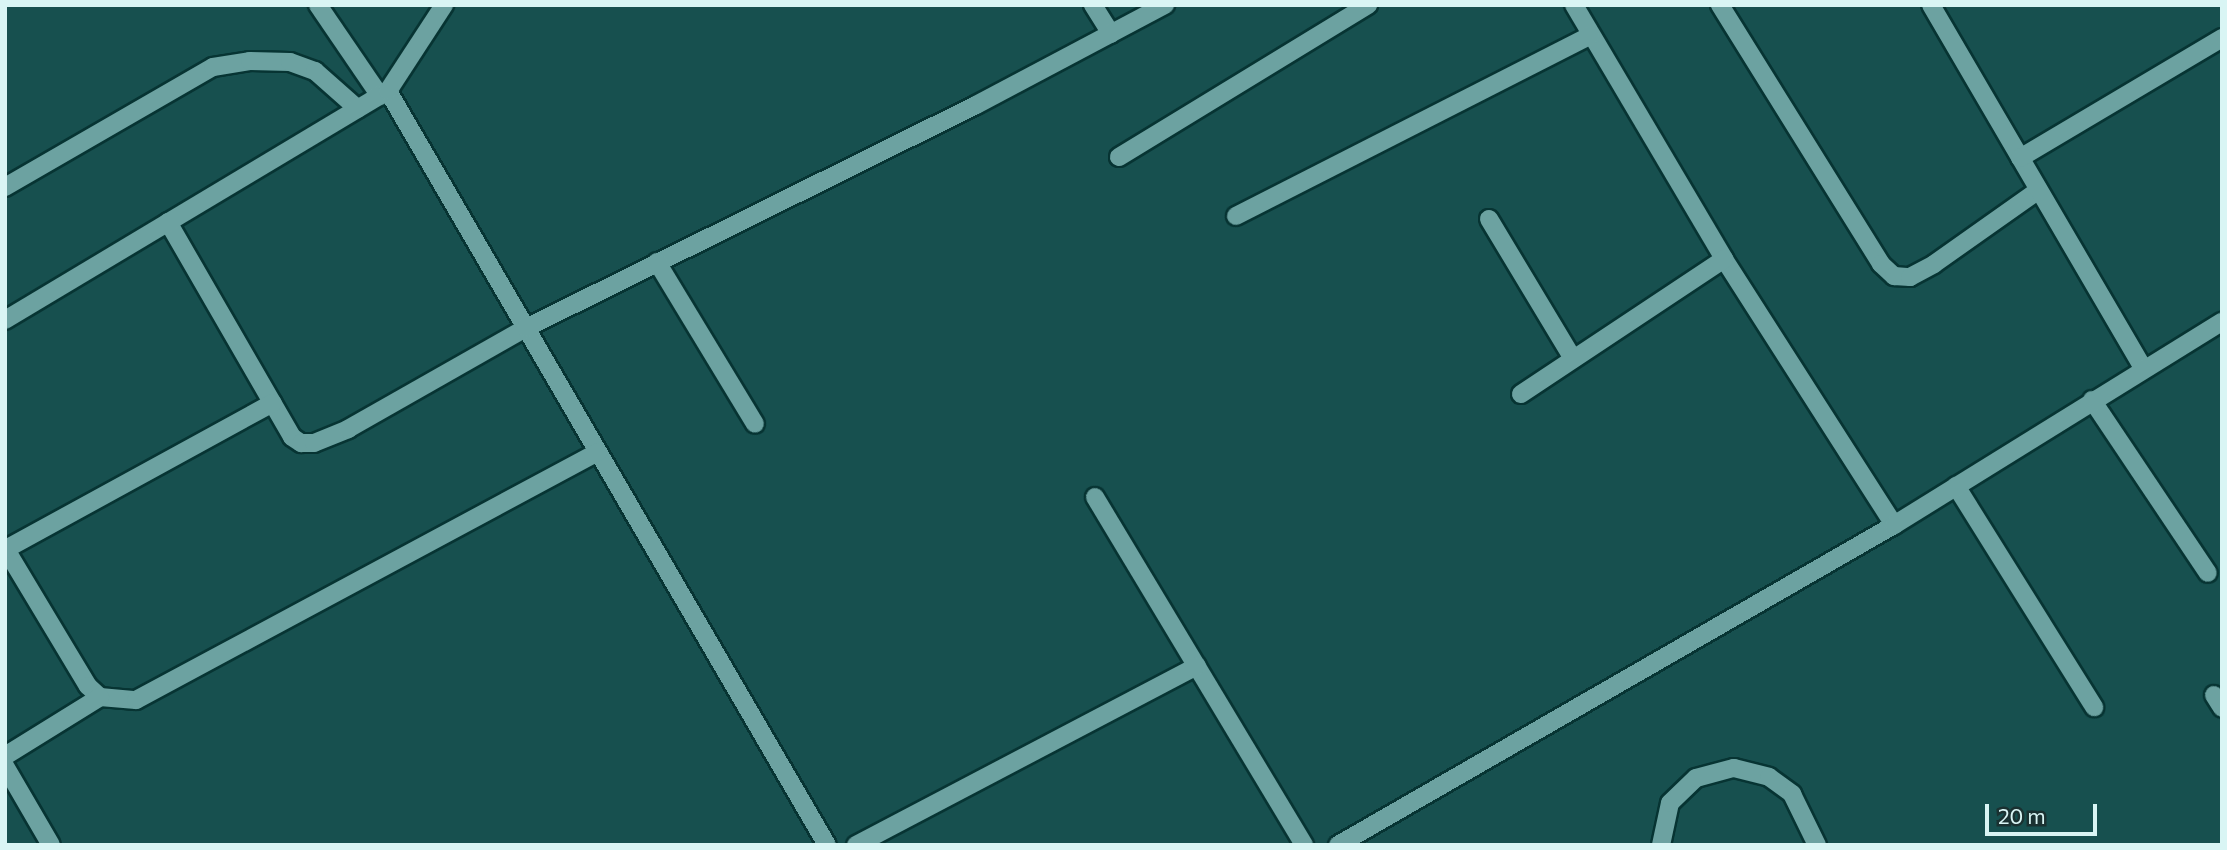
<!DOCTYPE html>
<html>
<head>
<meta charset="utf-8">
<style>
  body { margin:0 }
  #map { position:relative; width:2227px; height:850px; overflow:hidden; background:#17504f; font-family:Commissioner,sans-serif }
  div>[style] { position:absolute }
  .roads { filter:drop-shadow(2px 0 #073433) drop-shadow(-2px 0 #073433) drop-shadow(0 2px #073433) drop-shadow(0 -2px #073433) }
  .service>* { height:18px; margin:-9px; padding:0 9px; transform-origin:9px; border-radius:9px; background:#6ca2a1 }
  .minor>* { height:18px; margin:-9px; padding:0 9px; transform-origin:9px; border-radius:9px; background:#6ca2a1 }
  span { translate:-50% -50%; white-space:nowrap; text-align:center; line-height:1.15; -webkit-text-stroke:5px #1a3131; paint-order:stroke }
  .frame { position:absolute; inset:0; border:7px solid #d9f5f4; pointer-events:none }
  .scale { position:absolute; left:1985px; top:804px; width:112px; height:32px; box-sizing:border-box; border:4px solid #d9f5f4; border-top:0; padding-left:9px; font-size:21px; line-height:24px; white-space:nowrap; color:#d9f5f4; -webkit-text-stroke:5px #1a3131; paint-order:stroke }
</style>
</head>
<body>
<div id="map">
  <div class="roads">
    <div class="service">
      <i style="left:318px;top:5px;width:110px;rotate:55.7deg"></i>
      <i style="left:5px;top:187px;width:240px;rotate:-30deg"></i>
      <i style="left:213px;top:67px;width:37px;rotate:-9deg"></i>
      <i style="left:250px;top:61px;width:40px;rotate:1.4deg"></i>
      <i style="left:290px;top:62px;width:27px;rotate:20deg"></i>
      <i style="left:315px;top:71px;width:57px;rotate:41.5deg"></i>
      <i style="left:1661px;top:845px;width:43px;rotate:-77.9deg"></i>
      <i style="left:1670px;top:803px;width:36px;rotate:-44deg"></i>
      <i style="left:1696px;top:778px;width:39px;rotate:-15deg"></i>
      <i style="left:1734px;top:768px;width:36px;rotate:14deg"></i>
      <i style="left:1769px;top:777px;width:29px;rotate:36deg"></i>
      <i style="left:1792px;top:794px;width:57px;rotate:63.9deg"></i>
    </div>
    <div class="minor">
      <i style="left:1093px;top:5px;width:34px;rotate:58deg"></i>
      <i style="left:1574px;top:5px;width:295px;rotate:59.4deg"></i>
      <i style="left:1724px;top:259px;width:316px;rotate:57.4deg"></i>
      <i style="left:1720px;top:5px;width:305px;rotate:58.1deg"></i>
      <i style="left:1881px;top:264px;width:18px;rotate:43deg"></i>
      <i style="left:1894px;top:276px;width:16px;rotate:4deg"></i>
      <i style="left:1910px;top:277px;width:27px;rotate:-28deg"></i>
      <i style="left:1934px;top:264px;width:128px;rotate:-35.2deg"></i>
      <i style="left:1931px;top:5px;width:420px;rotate:59.7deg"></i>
      <i style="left:388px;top:91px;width:872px;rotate:59.79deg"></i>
      <i style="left:1119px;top:157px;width:292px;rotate:-31.4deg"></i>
      <i style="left:2020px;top:158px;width:235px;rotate:-30.7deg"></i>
      <i style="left:1236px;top:216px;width:398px;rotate:-27deg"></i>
      <i style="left:1489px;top:219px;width:163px;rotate:59deg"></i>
      <i style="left:168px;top:222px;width:248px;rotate:60deg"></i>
      <i style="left:292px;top:437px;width:11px;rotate:34deg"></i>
      <i style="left:301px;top:443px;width:13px"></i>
      <i style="left:314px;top:443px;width:37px;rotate:-22deg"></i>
      <i style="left:348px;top:429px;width:205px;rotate:-29.6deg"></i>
      <i style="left:526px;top:328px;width:502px;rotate:-26.36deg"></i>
      <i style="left:976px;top:105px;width:214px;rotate:-27.9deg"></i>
      <i style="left:657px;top:262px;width:189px;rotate:58.8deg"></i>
      <i style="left:5px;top:320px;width:446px;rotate:-30.9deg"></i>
      <i style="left:388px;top:91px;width:103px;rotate:-56.9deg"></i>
      <i style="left:1521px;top:394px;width:244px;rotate:-33.6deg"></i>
      <i style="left:2092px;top:400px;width:208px;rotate:56.2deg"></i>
      <i style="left:1956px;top:486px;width:261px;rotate:58deg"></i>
      <i style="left:1095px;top:497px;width:406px;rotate:59deg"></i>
      <i style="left:5px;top:548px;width:161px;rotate:59deg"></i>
      <i style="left:88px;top:686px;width:16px;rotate:43deg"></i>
      <i style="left:100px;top:697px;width:36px;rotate:5deg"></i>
      <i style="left:136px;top:700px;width:524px;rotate:-28.23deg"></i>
      <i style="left:6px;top:549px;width:304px;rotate:-28.7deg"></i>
      <i style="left:2214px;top:695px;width:15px;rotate:58deg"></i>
      <i style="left:5px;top:756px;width:112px;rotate:-31.8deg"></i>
      <i style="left:5px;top:766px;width:91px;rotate:59.8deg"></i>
      <i style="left:856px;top:845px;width:385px;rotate:-27.7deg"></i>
      <i style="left:1338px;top:845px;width:642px;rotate:-29.92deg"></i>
      <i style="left:1894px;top:525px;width:386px;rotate:-31.8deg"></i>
    </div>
  </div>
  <div class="frame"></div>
  <div class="scale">20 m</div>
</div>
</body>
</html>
